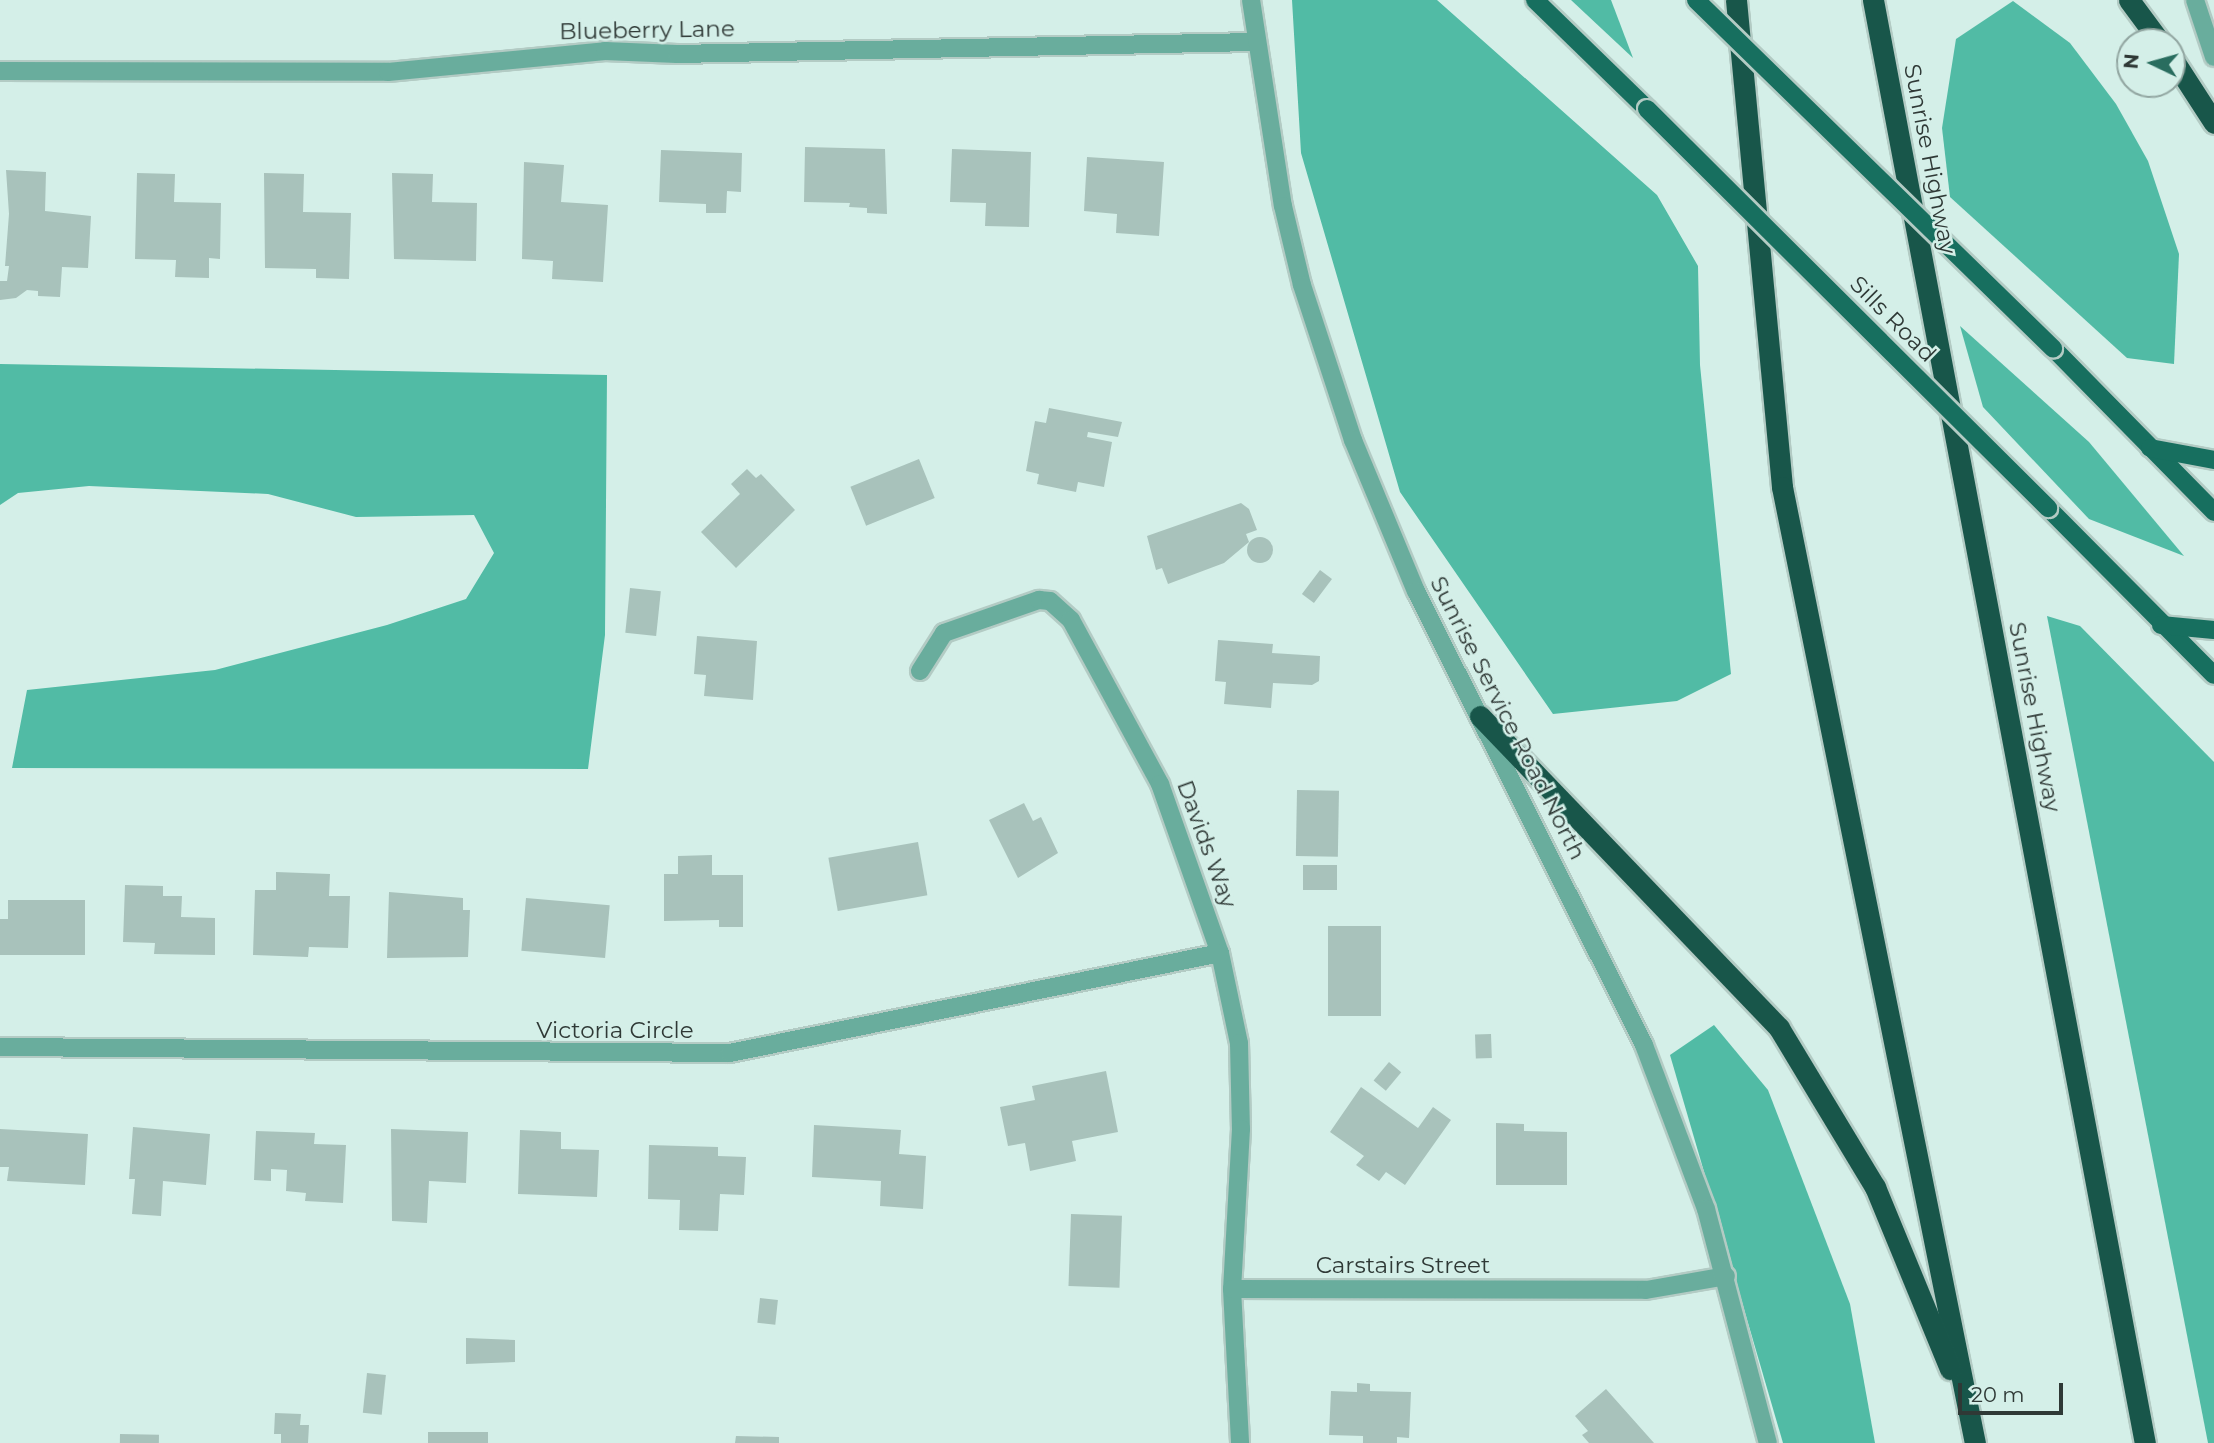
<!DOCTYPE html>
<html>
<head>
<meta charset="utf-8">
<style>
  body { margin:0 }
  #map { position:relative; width:2214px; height:1443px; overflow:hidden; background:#d4efe8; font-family:Montserrat,sans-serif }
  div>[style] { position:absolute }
  .forest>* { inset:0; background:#51bba5 }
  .building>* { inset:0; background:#a8c2bb; transform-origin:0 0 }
  .round { border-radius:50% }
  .roads { filter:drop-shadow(2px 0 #b3cbc4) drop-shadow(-2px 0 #b3cbc4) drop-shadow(0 2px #b3cbc4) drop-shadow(0 -2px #b3cbc4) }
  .minor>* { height:18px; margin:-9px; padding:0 9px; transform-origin:9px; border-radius:9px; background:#69ad9d }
  .tertiary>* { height:18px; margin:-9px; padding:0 9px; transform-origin:9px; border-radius:9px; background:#69ad9d }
  .primary>* { height:18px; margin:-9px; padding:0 9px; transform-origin:9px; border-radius:9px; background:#176f5f }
  .motorway>* { height:21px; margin:-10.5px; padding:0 10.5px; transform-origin:10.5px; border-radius:10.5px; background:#18564a }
  .bridges { filter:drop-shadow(2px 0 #b3cbc4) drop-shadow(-2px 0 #b3cbc4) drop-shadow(0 2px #b3cbc4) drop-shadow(0 -2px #b3cbc4) }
  .primary-bridge>* { height:18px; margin:-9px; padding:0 9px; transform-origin:9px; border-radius:9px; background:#176f5f }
  span { translate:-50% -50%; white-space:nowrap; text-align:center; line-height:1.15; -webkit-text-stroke:5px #d4efe8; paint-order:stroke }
  .street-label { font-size:23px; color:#2f3936 }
  .north { position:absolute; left:2116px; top:28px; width:70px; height:70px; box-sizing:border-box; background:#d4efe8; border:2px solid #92a6a1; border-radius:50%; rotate:275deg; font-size:19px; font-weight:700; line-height:28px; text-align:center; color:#2f3936 }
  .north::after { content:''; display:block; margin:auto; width:24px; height:32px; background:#296d5f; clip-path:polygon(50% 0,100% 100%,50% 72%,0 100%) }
  .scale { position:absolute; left:1958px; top:1383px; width:105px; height:32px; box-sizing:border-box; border:4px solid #2f3936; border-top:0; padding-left:9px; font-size:21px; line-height:24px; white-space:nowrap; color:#2f3936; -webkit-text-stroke:5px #d4efe8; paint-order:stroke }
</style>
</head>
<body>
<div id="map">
  <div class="forest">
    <i style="clip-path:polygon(1292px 0,1437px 0,1657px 195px,1698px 266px,1700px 365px,1731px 674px,1677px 701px,1553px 714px,1400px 492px,1301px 153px)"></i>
    <i style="clip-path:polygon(1571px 0,1611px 0,1633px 58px)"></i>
    <i style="clip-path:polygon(2013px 1px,2070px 43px,2116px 104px,2148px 161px,2179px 254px,2174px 364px,2127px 358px,1950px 197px,1942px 128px,1956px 39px)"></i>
    <i style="clip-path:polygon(1960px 326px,2089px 442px,2184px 556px,2089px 519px,1983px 407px)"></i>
    <i style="clip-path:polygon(0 364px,607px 375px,605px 635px,588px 769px,12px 768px,27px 690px,215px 670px,387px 625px,466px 599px,494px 553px,474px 515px,356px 517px,268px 494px,89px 486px,18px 493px,0 505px)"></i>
    <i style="clip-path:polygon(2047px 616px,2080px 626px,2214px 762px,2214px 1443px,2208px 1443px)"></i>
    <i style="clip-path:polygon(1714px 1025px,1768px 1090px,1850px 1304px,1875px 1443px,1783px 1443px,1670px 1055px)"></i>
  </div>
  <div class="building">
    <i style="clip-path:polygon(805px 147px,885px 149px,887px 214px,867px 213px,867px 208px,849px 207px,850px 203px,804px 202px)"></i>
    <i style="clip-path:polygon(952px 149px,1031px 152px,1029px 227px,985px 226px,986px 203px,950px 202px)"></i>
    <i style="clip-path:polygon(661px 150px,742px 153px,741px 192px,727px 191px,726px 213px,706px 213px,706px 204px,659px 202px)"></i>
    <i style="clip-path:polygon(1087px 157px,1164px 162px,1159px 236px,1116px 233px,1117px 214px,1084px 211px)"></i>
    <i style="clip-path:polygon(524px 162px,564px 165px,561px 202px,608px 205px,603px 282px,552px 279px,553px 261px,522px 259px)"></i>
    <i style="clip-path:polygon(6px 170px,46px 172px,45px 211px,91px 216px,88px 268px,62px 267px,60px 297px,38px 296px,38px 291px,27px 290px,16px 298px,0 300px,0 281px,7px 281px,9px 266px,5px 266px,9px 214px)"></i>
    <i style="clip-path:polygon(137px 173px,175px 174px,174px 202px,221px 203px,220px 259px,209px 258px,209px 278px,175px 277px,176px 260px,135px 259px)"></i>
    <i style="clip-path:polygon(264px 173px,304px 174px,303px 212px,351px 213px,349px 279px,316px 278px,316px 269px,265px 268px)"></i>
    <i style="clip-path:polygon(392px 173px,433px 174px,432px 202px,477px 203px,476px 261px,394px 259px)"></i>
    <i style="clip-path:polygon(1049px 408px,1122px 422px,1118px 437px,1088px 432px,1087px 437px,1112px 442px,1104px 487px,1078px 482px,1076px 492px,1037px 484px,1039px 474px,1026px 471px,1035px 421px,1046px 423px)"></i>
    <i style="left:919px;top:459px;width:42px;height:74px;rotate:68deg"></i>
    <i style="clip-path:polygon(747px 469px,756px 478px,761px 474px,795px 510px,736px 568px,701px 532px,740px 494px,731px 484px)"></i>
    <i style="clip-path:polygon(1241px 503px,1249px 509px,1257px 530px,1246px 534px,1249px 542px,1224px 563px,1168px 584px,1162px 568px,1156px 570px,1147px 536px)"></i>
    <i class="round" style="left:1247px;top:537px;width:26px;height:26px"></i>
    <i style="left:1320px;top:570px;width:15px;height:30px;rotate:37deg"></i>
    <i style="left:630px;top:588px;width:31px;height:45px;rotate:6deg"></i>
    <i style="clip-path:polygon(697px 636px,757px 641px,753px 700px,704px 696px,706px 675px,694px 674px)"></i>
    <i style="clip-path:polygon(1218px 640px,1273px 644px,1272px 653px,1320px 656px,1319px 681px,1312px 685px,1273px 683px,1271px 708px,1224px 704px,1226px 682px,1215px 681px)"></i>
    <i style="left:1297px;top:790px;width:42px;height:66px;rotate:1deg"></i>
    <i style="clip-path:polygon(1024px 803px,1033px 821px,1041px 817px,1058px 853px,1018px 878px,989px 820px)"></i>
    <i style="left:918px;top:842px;width:54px;height:91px;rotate:80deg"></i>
    <i style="clip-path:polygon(712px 855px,712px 875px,743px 875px,743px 927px,719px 927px,719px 920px,664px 921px,664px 874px,678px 874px,678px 856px)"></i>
    <i style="left:1303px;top:865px;width:34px;height:25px"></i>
    <i style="clip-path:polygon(276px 872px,330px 874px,329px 896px,350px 896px,348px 948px,309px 947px,308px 957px,253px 955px,255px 890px,276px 890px)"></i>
    <i style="clip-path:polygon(125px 885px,163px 886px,163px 896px,182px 896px,181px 917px,215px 918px,215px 955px,154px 954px,155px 943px,123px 942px)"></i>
    <i style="clip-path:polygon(389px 892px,463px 898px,463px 910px,470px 910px,468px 957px,387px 958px)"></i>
    <i style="left:526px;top:898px;width:84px;height:53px;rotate:5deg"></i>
    <i style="clip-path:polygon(8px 900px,85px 900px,85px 955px,0 955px,0 919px,8px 919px)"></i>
    <i style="left:1328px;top:926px;width:53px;height:90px"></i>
    <i style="left:1491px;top:1034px;width:24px;height:16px;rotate:88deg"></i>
    <i style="left:1389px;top:1062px;width:16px;height:24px;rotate:40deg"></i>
    <i style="clip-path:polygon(1106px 1071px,1118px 1132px,1072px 1141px,1076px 1161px,1030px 1171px,1025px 1143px,1008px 1146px,1000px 1107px,1035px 1100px,1032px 1086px)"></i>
    <i style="clip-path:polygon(1361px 1087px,1418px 1128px,1433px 1107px,1451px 1120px,1405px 1185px,1386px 1172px,1379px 1181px,1356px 1165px,1364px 1156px,1330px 1132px)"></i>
    <i style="clip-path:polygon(1496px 1123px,1524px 1124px,1524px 1131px,1567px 1132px,1567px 1185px,1496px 1185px)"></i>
    <i style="clip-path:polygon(814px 1125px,901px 1130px,899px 1154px,926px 1156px,923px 1209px,880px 1206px,881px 1181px,812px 1177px)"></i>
    <i style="clip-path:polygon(133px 1127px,210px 1134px,206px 1185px,163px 1181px,161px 1216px,132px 1214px,135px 1179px,129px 1179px)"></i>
    <i style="clip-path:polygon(0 1129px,88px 1134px,85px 1185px,7px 1181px,9px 1167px,0 1167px)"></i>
    <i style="clip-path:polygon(391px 1129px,468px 1132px,466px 1183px,429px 1181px,427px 1223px,392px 1221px)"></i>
    <i style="clip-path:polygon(520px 1130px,561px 1132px,561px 1149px,599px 1150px,597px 1197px,518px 1194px)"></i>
    <i style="clip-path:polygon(256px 1131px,315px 1133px,314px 1144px,346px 1145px,343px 1203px,305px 1201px,306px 1193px,286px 1191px,287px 1170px,271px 1169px,271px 1181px,254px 1180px)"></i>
    <i style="clip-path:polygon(649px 1145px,718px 1147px,718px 1156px,746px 1157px,744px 1195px,720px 1194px,718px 1231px,679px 1230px,680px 1200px,648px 1199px)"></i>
    <i style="left:1071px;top:1214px;width:51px;height:72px;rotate:2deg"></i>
    <i style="left:760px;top:1298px;width:18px;height:25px;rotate:6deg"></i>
    <i style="clip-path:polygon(466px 1338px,515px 1340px,515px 1362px,466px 1364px)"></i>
    <i style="left:367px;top:1373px;width:19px;height:40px;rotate:6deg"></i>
    <i style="clip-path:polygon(1357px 1383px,1370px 1384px,1370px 1391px,1411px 1392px,1409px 1438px,1397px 1437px,1397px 1443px,1363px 1443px,1363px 1436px,1329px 1435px,1331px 1391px,1357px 1392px)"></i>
    <i style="clip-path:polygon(1606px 1389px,1654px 1443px,1589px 1443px,1582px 1435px,1588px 1431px,1575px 1416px)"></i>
    <i style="clip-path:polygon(275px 1413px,301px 1414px,300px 1425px,309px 1425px,308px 1443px,281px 1443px,281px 1434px,274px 1434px)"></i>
    <i style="left:428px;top:1432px;width:60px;height:11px"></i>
    <i style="left:120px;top:1434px;width:39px;height:9px;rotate:1deg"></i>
    <i style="clip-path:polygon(736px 1436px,779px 1437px,779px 1443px,735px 1443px)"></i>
  </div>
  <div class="roads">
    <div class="minor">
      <i style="left:0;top:71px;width:388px;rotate:0.1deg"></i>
      <i style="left:388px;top:72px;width:218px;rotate:-5.5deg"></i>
      <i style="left:605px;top:51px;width:72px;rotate:2.4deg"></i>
      <i style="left:677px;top:54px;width:577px;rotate:-1.19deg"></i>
      <i style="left:920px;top:671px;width:45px;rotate:-57.7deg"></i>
      <i style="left:944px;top:633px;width:101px;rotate:-19.2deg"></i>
      <i style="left:1039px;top:600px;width:11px;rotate:5deg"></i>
      <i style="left:1050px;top:601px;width:28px;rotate:42deg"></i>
      <i style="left:1071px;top:620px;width:187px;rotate:61.5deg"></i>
      <i style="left:1160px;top:784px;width:179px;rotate:70.5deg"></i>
      <i style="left:1220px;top:953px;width:92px;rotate:78.1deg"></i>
      <i style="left:1239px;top:1043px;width:86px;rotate:88.7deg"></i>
      <i style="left:1241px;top:1129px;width:160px;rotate:93.2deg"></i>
      <i style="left:1232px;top:1289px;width:154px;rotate:87deg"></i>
      <i style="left:0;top:1047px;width:730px;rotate:0.47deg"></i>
      <i style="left:730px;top:1053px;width:500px;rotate:-11.53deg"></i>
      <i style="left:1232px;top:1289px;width:414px;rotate:0.1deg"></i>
      <i style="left:1646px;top:1290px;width:81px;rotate:-9.9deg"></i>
    </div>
    <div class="tertiary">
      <i style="left:1251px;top:0;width:208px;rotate:81.2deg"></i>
      <i style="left:1283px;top:206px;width:81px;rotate:76.5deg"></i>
      <i style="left:1302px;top:285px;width:163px;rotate:71.8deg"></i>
      <i style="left:1353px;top:440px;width:164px;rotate:67.4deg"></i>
      <i style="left:1416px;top:591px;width:508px;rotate:63.33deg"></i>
      <i style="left:1644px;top:1045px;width:175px;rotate:69.3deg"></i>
      <i style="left:1706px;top:1209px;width:242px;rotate:75.2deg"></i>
      <i style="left:2195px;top:0;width:60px;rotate:71.6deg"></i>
    </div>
    <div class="primary">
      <i style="left:1535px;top:0;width:156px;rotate:44.2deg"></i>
      <i style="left:2053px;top:348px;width:230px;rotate:45.5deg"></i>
      <i style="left:2150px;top:448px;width:65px;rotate:10.6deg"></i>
      <i style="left:2048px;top:508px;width:235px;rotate:45.2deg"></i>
      <i style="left:2161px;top:625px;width:53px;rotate:5.4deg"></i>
    </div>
    <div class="motorway">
      <i style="left:1736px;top:0;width:489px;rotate:84.6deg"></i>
      <i style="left:1782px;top:487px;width:975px;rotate:78.59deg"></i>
      <i style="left:1873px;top:0;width:1468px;rotate:79.33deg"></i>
      <i style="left:2129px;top:0;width:52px;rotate:53.6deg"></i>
      <i style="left:2172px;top:58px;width:77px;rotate:57.1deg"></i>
      <i style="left:1480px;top:716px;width:432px;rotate:46.2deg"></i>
      <i style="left:1779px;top:1028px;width:186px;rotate:58.9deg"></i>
      <i style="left:1875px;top:1187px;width:197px;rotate:67.6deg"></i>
    </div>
  </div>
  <div class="bridges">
    <div class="primary-bridge">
      <i style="left:1696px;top:0;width:499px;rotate:44.3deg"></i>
      <i style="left:1647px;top:109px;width:566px;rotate:44.86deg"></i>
    </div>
  </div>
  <div class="street-label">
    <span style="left:647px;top:30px;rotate:-1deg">Blueberry Lane</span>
    <span style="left:1930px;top:159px;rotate:79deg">Sunrise Highway</span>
    <span style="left:1893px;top:319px;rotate:45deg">Sills Road</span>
    <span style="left:2035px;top:717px;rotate:79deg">Sunrise Highway</span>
    <span style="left:1508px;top:718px;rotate:63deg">Sunrise Service Road North</span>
    <span style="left:1207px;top:844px;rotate:70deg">Davids Way</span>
    <span style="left:615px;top:1030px">Victoria Circle</span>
    <span style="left:1403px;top:1265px">Carstairs Street</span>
  </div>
  <div class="north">N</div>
  <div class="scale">20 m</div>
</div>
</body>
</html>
